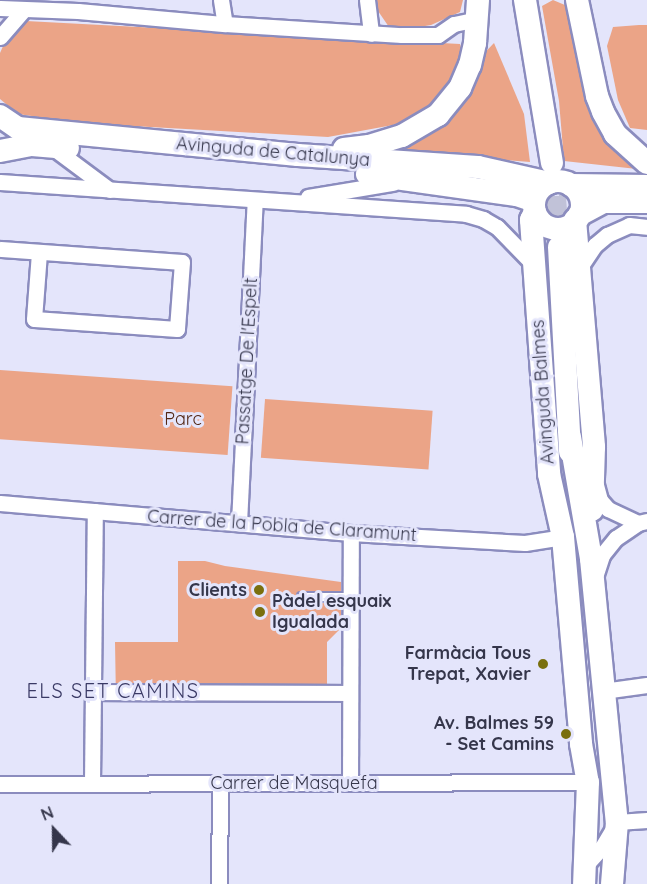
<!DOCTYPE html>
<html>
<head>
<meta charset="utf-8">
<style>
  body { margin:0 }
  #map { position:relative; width:647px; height:884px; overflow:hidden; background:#e4e5fb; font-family:Quicksand,sans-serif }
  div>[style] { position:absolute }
  .green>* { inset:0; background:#eba487; transform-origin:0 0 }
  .secondary-tunnel>* { height:22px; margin-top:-11px; transform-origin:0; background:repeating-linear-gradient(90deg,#c1c2d8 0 22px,transparent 0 33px) }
  .roads { filter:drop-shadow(2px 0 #8b8cbe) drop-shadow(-2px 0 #8b8cbe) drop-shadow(0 2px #8b8cbe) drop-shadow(0 -2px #8b8cbe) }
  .lane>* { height:8px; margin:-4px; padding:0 4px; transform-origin:4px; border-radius:4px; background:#fff }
  .street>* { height:15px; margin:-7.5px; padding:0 7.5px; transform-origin:7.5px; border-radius:7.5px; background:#fff }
  .secondary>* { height:22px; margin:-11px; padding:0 11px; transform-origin:11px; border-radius:11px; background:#fff }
  .secondary>.ring { margin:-11px; padding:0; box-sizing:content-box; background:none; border:22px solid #fff; border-radius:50% }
  .dots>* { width:16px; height:16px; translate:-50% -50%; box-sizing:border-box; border:3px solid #e4e5fb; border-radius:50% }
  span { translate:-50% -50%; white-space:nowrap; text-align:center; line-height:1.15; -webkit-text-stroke:6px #e4e5fb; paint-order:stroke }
  .street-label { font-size:18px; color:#35364b }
  .park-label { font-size:18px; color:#532715 }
  .poi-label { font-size:18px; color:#35364b; font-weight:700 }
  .right { translate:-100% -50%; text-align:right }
  .left { translate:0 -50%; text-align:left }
  .neighbourhood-label { font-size:20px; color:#3a3a65; letter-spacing:1.5px }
  .north { position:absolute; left:24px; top:800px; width:60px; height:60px; -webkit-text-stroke:4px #e4e5fb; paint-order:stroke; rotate:338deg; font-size:16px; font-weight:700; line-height:24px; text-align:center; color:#35364b }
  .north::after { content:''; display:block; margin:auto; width:21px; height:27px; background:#35364b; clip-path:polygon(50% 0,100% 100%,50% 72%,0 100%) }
</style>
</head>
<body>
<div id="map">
  <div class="green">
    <i style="clip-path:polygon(377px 0,463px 0,460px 12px,431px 25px,413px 28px,389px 27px,378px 11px)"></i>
    <i style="clip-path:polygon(553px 0,572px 8px,637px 169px,564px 161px,559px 101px,542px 6px)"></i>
    <i style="clip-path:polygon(26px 21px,460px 44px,464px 58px,451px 84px,429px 111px,393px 125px,328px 137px,80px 123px,18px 114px,0 99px,0 53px,7px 37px)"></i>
    <i style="clip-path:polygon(639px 25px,647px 25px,647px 130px,630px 128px,618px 100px,607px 46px,613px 27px)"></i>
    <i style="clip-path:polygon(494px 43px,524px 114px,530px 162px,391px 151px)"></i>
    <i style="left:0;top:370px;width:233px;height:69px;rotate:4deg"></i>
    <i style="left:265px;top:399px;width:168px;height:59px;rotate:4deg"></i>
    <i style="clip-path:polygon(178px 561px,205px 561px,225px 566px,341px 582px,341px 628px,327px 642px,327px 701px,116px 701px,115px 642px,178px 642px)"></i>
  </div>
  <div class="secondary-tunnel">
    <i style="left:552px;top:163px;width:84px;rotate:85.2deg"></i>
  </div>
  <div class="roads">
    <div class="lane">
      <i style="left:302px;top:597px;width:48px"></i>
    </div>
    <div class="street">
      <i style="left:221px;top:0;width:24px;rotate:81deg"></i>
      <i style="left:367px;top:0;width:34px;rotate:83deg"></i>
      <i style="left:0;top:8px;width:78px;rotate:2.2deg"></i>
      <i style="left:78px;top:11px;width:148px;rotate:5.1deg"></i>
      <i style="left:225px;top:24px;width:177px;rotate:3.6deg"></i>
      <i style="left:402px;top:35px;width:36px"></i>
      <i style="left:438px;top:35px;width:19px;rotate:-35deg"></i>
      <i style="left:454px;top:24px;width:24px;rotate:-12deg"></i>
      <i style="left:0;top:37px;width:35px;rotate:-49deg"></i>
      <i style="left:52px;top:147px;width:72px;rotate:36.6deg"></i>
      <i style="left:0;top:182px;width:467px;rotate:3.9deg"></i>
      <i style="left:466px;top:214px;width:18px;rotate:16deg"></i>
      <i style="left:483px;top:219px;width:16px;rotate:30deg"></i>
      <i style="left:497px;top:227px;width:52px;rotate:45.8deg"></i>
      <i style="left:308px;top:197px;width:86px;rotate:-9.4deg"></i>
      <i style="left:0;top:249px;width:182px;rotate:4.1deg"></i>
      <i style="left:182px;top:262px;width:67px;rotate:94.3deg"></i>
      <i style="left:177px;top:329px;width:143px;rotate:-176deg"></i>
      <i style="left:34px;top:319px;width:67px;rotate:-85.7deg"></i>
      <i style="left:578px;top:270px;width:30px;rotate:-56deg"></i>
      <i style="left:595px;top:245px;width:16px;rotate:-40deg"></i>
      <i style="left:607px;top:235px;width:24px;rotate:-24deg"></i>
      <i style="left:629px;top:225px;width:18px;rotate:6deg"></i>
      <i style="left:596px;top:485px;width:16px;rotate:75deg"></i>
      <i style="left:600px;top:500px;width:12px;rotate:48deg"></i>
      <i style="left:608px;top:509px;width:33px;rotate:25deg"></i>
      <i style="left:0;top:503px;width:352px;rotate:4.9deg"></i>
      <i style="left:351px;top:533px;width:174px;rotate:3.3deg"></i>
      <i style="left:525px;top:543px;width:38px;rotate:-9deg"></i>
      <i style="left:239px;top:523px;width:323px;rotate:-87.2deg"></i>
      <i style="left:596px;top:574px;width:20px;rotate:-72deg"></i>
      <i style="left:602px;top:555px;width:22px;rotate:-51deg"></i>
      <i style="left:616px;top:538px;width:27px;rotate:-34deg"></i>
      <i style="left:638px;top:523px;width:9px;rotate:-13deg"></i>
      <i style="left:603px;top:691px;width:44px;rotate:-7.8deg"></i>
      <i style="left:92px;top:692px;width:256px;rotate:0.2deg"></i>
      <i style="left:350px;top:782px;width:249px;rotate:-89.8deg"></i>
      <i style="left:92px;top:783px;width:272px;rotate:-89.4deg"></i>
      <i style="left:0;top:784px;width:588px;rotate:-0.19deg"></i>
      <i style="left:585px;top:866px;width:25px;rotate:-48deg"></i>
      <i style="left:602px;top:847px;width:29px;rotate:-59deg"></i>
      <i style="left:617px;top:822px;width:30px;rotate:-4deg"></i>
      <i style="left:219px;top:884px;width:101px;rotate:-89.4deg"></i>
    </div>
    <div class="secondary">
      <i style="left:525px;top:0;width:165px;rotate:80.6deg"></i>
      <i style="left:577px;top:0;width:98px;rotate:78.2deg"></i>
      <i style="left:597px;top:96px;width:17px;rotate:69deg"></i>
      <i style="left:603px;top:112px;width:25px;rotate:61deg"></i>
      <i style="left:615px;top:134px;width:43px;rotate:42.2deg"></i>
      <i style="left:0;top:116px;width:22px;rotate:34deg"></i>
      <i style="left:18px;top:128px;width:281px;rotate:5.5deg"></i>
      <i style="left:298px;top:155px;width:180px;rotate:3.8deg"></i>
      <i style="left:478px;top:167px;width:73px;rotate:12.7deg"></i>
      <i style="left:344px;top:149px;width:25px;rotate:-7deg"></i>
      <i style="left:369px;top:146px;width:34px;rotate:-17deg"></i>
      <i style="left:402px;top:136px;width:42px;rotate:-30.3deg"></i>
      <i style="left:438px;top:115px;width:35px;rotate:-51deg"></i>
      <i style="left:460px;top:88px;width:25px;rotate:-67deg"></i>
      <i style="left:470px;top:65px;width:23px;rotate:-77deg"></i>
      <i style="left:475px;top:43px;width:43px;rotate:-86deg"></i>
      <i style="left:0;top:151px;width:33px;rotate:-11deg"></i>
      <i style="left:32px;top:145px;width:36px;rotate:5deg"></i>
      <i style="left:367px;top:174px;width:151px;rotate:8deg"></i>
      <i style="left:517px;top:195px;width:18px;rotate:19deg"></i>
      <i class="ring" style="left:534px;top:181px;width:26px;height:26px"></i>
      <i style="left:571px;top:185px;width:76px;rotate:0.8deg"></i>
      <i style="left:535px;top:212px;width:9px;rotate:117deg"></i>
      <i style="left:531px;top:220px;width:255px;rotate:85.9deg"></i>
      <i style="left:549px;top:474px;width:65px;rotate:77.5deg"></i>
      <i style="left:563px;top:537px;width:208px;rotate:85deg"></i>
      <i style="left:581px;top:744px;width:39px;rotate:80deg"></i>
      <i style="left:588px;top:782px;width:102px;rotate:92.2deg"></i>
      <i style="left:579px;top:215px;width:27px;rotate:-28deg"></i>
      <i style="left:603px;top:202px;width:44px"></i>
      <i style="left:575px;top:220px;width:228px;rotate:85.2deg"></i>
      <i style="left:594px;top:447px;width:63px;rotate:91.8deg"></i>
      <i style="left:559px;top:247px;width:205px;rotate:86.9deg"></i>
      <i style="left:570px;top:437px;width:124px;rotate:80.2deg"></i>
      <i style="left:591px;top:559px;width:264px;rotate:84.4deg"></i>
      <i style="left:617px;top:822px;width:62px;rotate:94.6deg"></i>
    </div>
  </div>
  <div class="dots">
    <i style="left:259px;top:590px;background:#796f0e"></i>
    <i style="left:260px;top:612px;background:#796f0e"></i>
    <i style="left:543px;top:664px;background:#796f0e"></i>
    <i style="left:566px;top:734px;background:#796f0e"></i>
  </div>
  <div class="street-label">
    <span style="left:273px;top:152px;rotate:5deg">Avinguda de Catalunya</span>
    <span style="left:247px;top:361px;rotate:-87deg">Passatge De l'Espelt</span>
    <span style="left:543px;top:392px;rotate:-94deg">Avinguda Balmes</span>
    <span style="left:282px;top:526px;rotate:4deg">Carrer de la Pobla de Claramunt</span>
    <span style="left:294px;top:783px">Carrer de Masquefa</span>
  </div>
  <div class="park-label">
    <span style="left:183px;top:419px">Parc</span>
  </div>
  <div class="poi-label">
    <span class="right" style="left:247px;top:590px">Clients</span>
    <span class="left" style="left:272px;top:612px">Pàdel esquaix<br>Igualada</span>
    <span class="right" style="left:531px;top:664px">Farmàcia Tous<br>Trepat, Xavier</span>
    <span class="right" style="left:554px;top:734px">Av. Balmes 59<br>- Set Camins</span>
  </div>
  <div class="neighbourhood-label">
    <span style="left:113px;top:690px">ELS SET CAMINS</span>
  </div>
  <div class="north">N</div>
</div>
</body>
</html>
